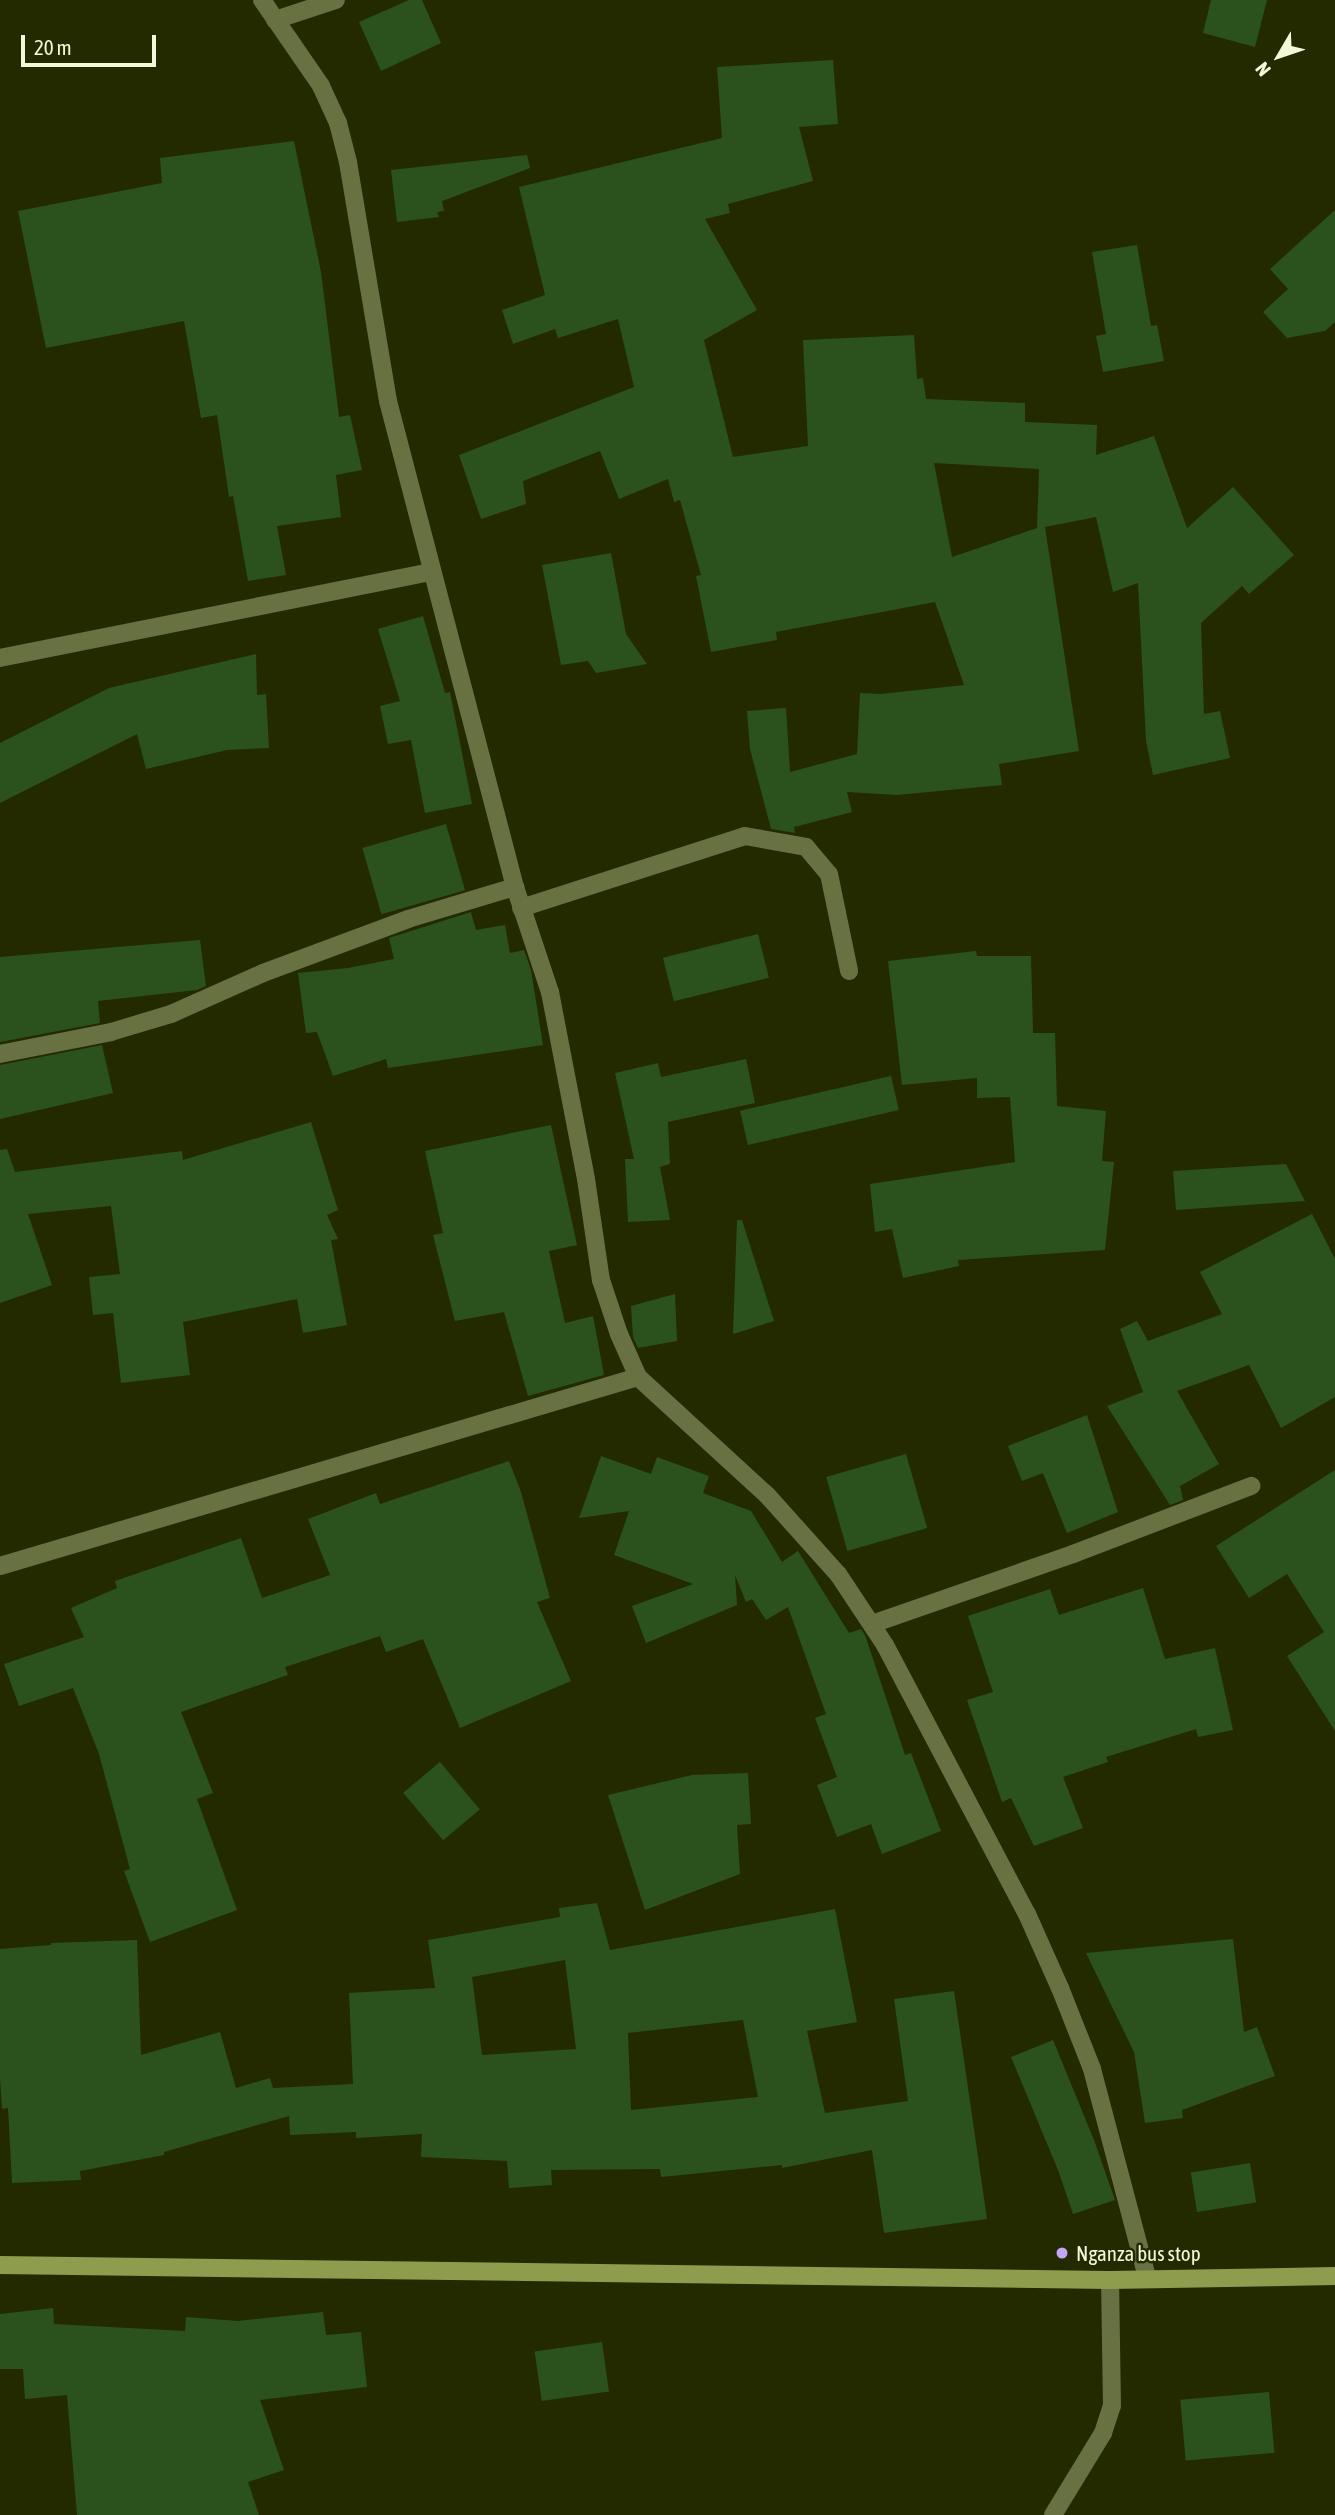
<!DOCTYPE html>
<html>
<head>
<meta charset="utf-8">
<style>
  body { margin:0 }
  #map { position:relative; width:1335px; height:2515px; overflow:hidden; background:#232a00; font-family:"Asap Condensed",sans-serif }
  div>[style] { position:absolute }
  .building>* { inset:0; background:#2b521c; transform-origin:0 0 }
  .street>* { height:18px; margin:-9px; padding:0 9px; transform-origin:9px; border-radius:9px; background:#677142 }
  .secondary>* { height:18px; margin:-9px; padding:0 9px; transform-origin:9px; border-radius:9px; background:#8d9c4d }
  .dots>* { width:19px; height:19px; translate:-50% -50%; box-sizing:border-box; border:4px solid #232a00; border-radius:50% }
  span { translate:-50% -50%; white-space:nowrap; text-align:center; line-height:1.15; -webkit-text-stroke:5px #232a00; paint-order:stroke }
  .poi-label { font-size:21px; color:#f1f9da }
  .left { translate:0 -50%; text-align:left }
  .north { position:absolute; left:1244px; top:21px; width:70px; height:70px; -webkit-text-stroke:5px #232a00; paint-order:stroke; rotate:231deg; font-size:19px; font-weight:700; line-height:28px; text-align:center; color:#f1f9da }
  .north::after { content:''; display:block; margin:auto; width:24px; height:32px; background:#f1f9da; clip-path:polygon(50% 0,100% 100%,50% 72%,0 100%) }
  .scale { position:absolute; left:21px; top:35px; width:135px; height:32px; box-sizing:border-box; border:4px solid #f1f9da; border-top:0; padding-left:9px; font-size:21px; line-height:24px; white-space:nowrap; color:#f1f9da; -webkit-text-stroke:5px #232a00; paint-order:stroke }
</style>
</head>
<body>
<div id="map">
  <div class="building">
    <i style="clip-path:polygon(409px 0,422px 0,441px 43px,381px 71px,359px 22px)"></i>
    <i style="clip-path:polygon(1211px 0,1267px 0,1255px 47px,1203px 33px)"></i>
    <i style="clip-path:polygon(evenodd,833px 60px,838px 124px,799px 127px,813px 181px,728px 204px,730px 213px,705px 219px,757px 310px,704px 340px,733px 457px,808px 446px,803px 340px,914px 335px,917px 379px,923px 378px,926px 399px,1025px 403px,1025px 422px,1097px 425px,1096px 455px,1154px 436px,1187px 528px,1233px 487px,1294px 555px,1249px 594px,1242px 586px,1201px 623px,1204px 714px,1220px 711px,1230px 758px,1153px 775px,1146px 741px,1138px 583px,1113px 592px,1096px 517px,1045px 527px,1079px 751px,999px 764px,1002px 785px,897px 795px,847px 792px,852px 812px,794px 827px,795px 833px,771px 829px,750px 749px,747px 711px,786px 708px,790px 772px,857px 754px,860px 693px,881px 694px,964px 685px,935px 602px,776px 632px,777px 640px,711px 652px,696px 576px,701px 575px,680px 500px,674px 502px,668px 479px,619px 499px,600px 451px,523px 481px,526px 504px,481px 519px,459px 455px,634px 387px,618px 319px,558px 338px,555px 329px,513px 344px,502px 310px,545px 295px,519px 187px,722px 138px,717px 67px,833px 60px,934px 463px,1039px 469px,1037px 528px,952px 557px,934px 463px)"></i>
    <i style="clip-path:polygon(294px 141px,321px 272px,339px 417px,350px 415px,362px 470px,336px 475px,341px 517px,277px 526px,286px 575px,248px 581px,233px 496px,229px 497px,217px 415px,201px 418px,184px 321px,46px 348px,18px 211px,162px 183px,160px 158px)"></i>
    <i style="clip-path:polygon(527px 155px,530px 168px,442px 201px,444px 211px,437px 212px,439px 217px,397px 222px,391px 170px)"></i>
    <i style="clip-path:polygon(1335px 210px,1335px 322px,1325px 331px,1287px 338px,1263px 312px,1288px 289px,1270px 269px)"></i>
    <i style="clip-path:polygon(1137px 245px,1151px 326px,1157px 325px,1164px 361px,1103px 372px,1096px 336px,1106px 334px,1092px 252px)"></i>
    <i style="clip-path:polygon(611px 553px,626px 634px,647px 664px,596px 673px,588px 661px,561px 665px,542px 565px)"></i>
    <i style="clip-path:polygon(423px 616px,445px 693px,450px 692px,472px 804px,425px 813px,411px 740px,388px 744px,380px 706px,400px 701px,378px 629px)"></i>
    <i style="clip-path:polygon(256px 654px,257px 695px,266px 694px,269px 748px,227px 750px,146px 769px,137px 734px,0 803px,0 743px,109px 688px)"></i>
    <i style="left:446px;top:824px;width:69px;height:87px;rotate:74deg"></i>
    <i style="clip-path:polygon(471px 912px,476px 930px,505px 925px,510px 953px,524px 950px,531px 970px,543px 1045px,388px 1068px,386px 1059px,333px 1076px,317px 1032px,306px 1033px,298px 973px,348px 968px,394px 959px,389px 938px)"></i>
    <i style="left:758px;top:934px;width:45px;height:98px;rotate:76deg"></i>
    <i style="clip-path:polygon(200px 940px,206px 986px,197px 990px,98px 1001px,100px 1023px,0 1042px,0 957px)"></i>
    <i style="clip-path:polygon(976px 951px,977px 956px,1031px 956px,1033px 1033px,1055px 1033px,1057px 1106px,1106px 1111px,1102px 1161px,1114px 1162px,1105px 1250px,958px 1260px,959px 1266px,903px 1278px,892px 1229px,875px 1232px,870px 1184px,1015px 1162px,1010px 1097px,977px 1098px,977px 1078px,902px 1085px,888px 961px)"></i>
    <i style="clip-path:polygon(102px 1045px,113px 1093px,0 1119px,0 1065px)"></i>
    <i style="clip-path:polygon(746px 1059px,755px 1103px,668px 1122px,670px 1164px,660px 1167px,670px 1220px,628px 1222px,625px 1159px,634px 1159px,615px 1073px,658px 1063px,661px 1077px)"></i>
    <i style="left:891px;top:1076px;width:35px;height:155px;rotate:77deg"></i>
    <i style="clip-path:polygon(311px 1122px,338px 1210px,327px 1215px,338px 1239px,331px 1240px,347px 1325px,303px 1333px,297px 1299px,183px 1322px,190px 1375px,121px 1383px,113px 1313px,93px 1315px,89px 1277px,120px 1274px,111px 1206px,28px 1214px,52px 1285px,0 1303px,0 1150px,7px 1149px,15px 1172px,182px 1151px,183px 1160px)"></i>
    <i style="clip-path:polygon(551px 1125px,577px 1245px,549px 1251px,565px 1323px,593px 1316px,604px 1375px,528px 1396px,504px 1312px,455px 1321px,433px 1235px,443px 1233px,425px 1151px)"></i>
    <i style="clip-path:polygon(1286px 1164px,1305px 1201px,1176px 1210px,1173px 1171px)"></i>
    <i style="clip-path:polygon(1312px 1214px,1335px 1259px,1335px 1397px,1281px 1428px,1249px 1365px,1177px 1391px,1219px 1464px,1180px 1486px,1183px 1500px,1170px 1505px,1107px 1406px,1143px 1392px,1120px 1329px,1137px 1321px,1148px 1341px,1222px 1314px,1200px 1272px)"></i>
    <i style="clip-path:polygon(737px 1220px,742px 1220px,774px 1321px,733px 1334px)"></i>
    <i style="clip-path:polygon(675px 1294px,677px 1341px,638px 1348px,633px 1337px,631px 1306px)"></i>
    <i style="clip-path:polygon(1087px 1415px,1118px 1512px,1067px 1533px,1043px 1473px,1022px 1481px,1008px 1446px)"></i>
    <i style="left:906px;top:1454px;width:77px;height:83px;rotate:74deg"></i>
    <i style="clip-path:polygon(601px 1456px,651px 1474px,657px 1457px,709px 1476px,703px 1493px,751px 1511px,782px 1562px,798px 1551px,849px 1633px,861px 1629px,865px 1635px,905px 1755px,911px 1753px,941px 1831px,882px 1854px,871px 1824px,837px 1837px,817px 1785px,837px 1777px,815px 1718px,826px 1714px,788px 1607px,766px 1620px,752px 1599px,746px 1602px,735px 1575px,737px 1605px,646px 1643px,632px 1606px,693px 1584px,614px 1555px,629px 1511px,579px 1518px)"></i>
    <i style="clip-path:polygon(509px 1461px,521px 1492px,550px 1598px,537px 1602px,571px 1681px,460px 1728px,423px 1639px,386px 1652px,380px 1636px,285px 1667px,288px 1675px,181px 1712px,213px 1793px,197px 1799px,237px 1910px,150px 1942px,124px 1871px,130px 1869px,99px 1754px,73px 1688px,19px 1706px,4px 1664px,84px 1637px,71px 1608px,117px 1588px,115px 1581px,241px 1538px,262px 1598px,330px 1575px,308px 1519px,376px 1493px,380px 1504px)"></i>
    <i style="clip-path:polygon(1335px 1470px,1335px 1731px,1287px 1656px,1324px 1632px,1287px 1574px,1249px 1598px,1216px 1546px)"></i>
    <i style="clip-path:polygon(1143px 1588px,1165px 1659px,1215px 1648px,1233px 1730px,1198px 1737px,1196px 1729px,1106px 1757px,1108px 1762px,1063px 1777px,1083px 1828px,1034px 1846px,1011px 1798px,1002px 1802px,967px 1700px,993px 1692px,968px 1616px,1050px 1589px,1059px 1615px)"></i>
    <i style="left:440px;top:1762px;width:62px;height:48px;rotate:50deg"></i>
    <i style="clip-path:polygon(748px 1773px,751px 1824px,737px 1825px,740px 1874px,645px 1910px,608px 1795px,692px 1775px)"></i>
    <i style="clip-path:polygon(evenodd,597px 1903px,610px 1950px,835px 1909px,857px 2022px,807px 2031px,825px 2113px,908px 2101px,894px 1999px,954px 1991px,987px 2219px,884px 2233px,872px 2150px,782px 2168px,782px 2165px,661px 2177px,660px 2169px,551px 2170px,552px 2185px,509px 2188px,507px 2161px,421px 2157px,422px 2134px,356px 2138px,356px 2132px,290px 2135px,289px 2116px,164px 2152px,164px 2155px,80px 2171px,81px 2180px,12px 2183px,8px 2108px,2px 2109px,0 2078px,0 1949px,51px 1945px,51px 1943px,137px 1940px,141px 2055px,220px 2032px,236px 2088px,270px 2078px,273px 2088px,353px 2084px,349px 1993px,435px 1988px,428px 1940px,560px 1917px,559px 1908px,597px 1903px,565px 1960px,576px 2049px,482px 2055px,472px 1977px,565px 1960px,597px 1903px,743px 2020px,758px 2097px,631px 2110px,628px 2033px,743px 2020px)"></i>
    <i style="clip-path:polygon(1233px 1939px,1244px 2032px,1257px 2027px,1275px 2076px,1182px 2110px,1183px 2118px,1145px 2123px,1134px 2052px,1086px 1953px)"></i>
    <i style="clip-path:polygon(1053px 2040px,1094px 2140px,1115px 2200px,1073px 2214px,1058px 2170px,1011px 2057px)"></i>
    <i style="left:1250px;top:2163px;width:40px;height:60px;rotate:81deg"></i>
    <i style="clip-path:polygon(53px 2308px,54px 2324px,185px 2331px,186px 2317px,238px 2321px,323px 2312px,326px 2335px,361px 2332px,367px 2387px,260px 2400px,284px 2470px,248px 2482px,259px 2515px,77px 2515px,67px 2395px,25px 2399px,23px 2369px,0 2369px,0 2314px)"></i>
    <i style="left:602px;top:2342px;width:50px;height:68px;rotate:82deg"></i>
    <i style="left:1269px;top:2392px;width:61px;height:89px;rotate:85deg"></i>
  </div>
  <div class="street">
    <i style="left:262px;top:0;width:104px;rotate:55.5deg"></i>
    <i style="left:321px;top:86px;width:41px;rotate:65.3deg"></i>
    <i style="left:338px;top:123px;width:40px;rotate:75.6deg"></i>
    <i style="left:348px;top:162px;width:242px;rotate:80.5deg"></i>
    <i style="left:388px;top:401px;width:502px;rotate:75.36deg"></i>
    <i style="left:515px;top:887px;width:111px;rotate:71.6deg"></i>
    <i style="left:550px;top:992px;width:190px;rotate:79.1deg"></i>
    <i style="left:586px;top:1179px;width:102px;rotate:81.6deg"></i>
    <i style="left:601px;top:1280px;width:57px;rotate:71.6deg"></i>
    <i style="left:619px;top:1334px;width:47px;rotate:66.2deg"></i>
    <i style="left:638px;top:1377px;width:175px;rotate:42.5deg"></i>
    <i style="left:767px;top:1495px;width:106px;rotate:48.1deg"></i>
    <i style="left:838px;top:1574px;width:85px;rotate:56.5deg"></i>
    <i style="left:885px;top:1645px;width:304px;rotate:62.2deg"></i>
    <i style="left:1027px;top:1914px;width:81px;rotate:66deg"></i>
    <i style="left:1060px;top:1988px;width:87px;rotate:68.4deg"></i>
    <i style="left:1092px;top:2069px;width:215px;rotate:75.2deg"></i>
    <i style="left:275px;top:20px;width:64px;rotate:-18.2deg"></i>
    <i style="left:0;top:658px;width:439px;rotate:-11.3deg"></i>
    <i style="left:521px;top:908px;width:235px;rotate:-17.8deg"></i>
    <i style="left:745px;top:836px;width:62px;rotate:10.2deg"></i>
    <i style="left:806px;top:847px;width:35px;rotate:50deg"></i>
    <i style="left:829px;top:874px;width:99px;rotate:78.3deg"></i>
    <i style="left:0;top:1054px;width:113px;rotate:-11.2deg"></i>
    <i style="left:111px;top:1032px;width:63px;rotate:-16.7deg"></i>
    <i style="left:171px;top:1014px;width:101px;rotate:-24deg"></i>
    <i style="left:263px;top:973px;width:155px;rotate:-20.4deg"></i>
    <i style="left:408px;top:919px;width:112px;rotate:-16.7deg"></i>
    <i style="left:0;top:1566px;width:665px;rotate:-16.5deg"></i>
    <i style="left:872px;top:1624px;width:213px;rotate:-19.2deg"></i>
    <i style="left:1073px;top:1554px;width:191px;rotate:-20.9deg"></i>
    <i style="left:1053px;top:2515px;width:96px;rotate:-58.6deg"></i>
    <i style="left:1103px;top:2433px;width:28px;rotate:-72deg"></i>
    <i style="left:1112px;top:2406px;width:126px;rotate:-90.9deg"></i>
  </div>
  <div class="secondary">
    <i style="left:0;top:2265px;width:1110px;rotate:0.77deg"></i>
    <i style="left:1110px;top:2280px;width:225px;rotate:-1deg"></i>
  </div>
  <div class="dots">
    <i style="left:1062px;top:2253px;background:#c0a8f4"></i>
  </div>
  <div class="poi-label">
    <span class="left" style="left:1076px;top:2253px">Nganza bus stop</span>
  </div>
  <div class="north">N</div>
  <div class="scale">20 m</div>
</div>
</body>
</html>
